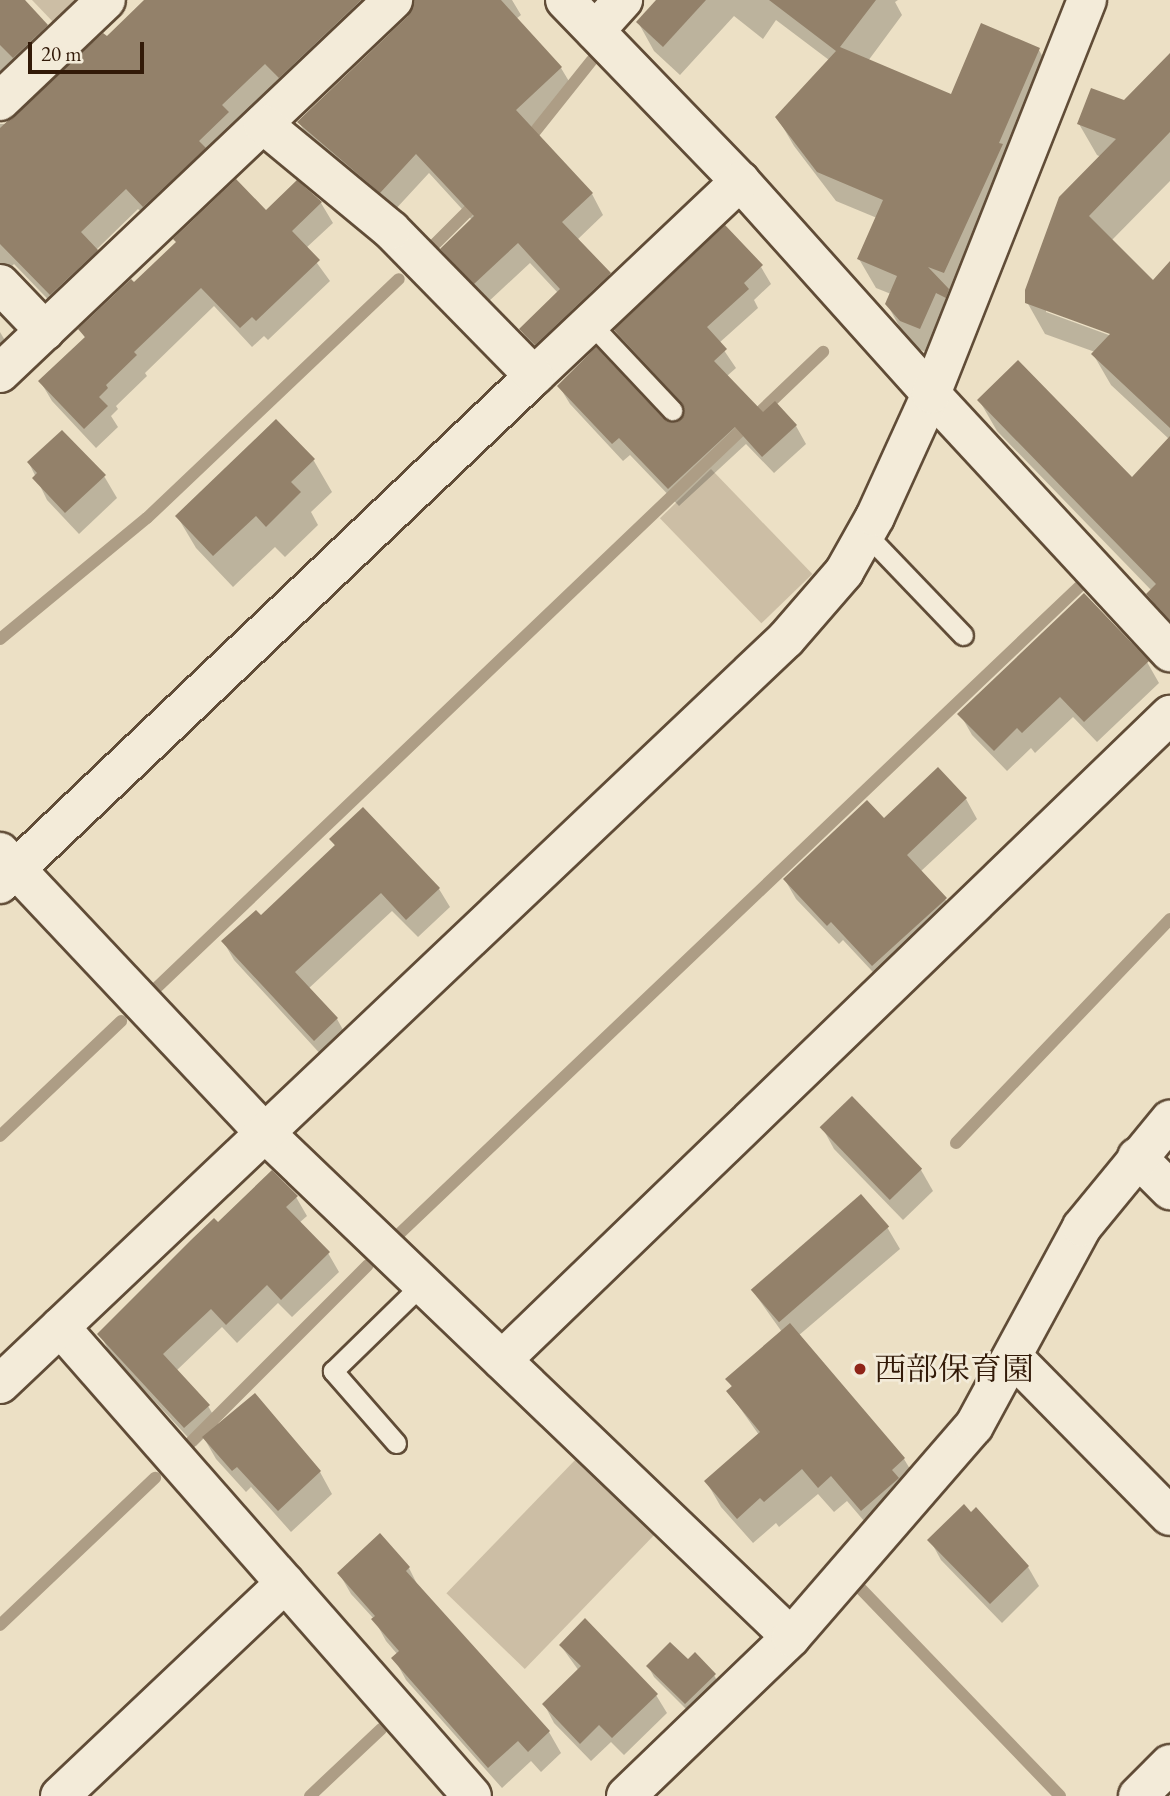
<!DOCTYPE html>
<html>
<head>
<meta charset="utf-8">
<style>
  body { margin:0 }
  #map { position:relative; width:1170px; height:1796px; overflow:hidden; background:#ece0c5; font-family:"EB Garamond","Noto Serif JP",serif }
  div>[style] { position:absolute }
  .green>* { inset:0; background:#ccbea5; transform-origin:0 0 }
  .shadow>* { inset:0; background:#0003 }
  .stream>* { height:12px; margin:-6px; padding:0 6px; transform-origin:6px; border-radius:6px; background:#ad9d85 }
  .building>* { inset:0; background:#93816a; transform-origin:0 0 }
  .roads { filter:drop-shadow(2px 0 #604c37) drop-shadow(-2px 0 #604c37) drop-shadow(0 2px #604c37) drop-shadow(0 -2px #604c37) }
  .service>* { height:19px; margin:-9.5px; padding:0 9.5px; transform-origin:9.5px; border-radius:9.5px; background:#f3ebd9 }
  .minor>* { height:38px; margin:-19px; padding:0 19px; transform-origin:19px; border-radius:19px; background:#f3ebd9 }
  .tertiary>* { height:38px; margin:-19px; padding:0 19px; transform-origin:19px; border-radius:19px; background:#f3ebd9 }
  .dots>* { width:19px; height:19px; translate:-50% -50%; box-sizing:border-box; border:4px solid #f3ebd9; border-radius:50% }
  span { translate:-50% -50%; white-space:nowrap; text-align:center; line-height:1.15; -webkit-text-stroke:5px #f3ebd9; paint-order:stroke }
  .poi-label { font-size:32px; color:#321a08 }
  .left { translate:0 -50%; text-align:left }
  .scale { position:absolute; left:28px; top:42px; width:116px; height:32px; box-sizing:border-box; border:4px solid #321a08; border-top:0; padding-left:9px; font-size:21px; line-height:24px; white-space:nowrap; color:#321a08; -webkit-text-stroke:5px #f3ebd9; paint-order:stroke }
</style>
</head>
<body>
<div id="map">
  <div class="green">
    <i style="clip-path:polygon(32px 0,81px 0,55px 24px)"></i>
    <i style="left:711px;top:469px;width:146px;height:71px;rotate:46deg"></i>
    <i style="left:577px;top:1458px;width:109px;height:188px;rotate:44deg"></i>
  </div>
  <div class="shadow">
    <i style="clip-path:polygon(0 0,22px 0,47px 26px,59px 46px,0 105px)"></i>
    <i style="clip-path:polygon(149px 0,398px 0,156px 226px,138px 209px,96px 250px,108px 271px,63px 315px,14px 264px,0 278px,0 124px,5px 124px)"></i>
    <i style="clip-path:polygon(414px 0,512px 0,521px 15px,516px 19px,561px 68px,573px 88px,530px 128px,592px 194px,603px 215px,577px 240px,609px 274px,621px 295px,547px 365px,533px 350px,521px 329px,558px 293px,530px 263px,487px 303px,454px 270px,442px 249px,472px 220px,429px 173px,393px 212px,311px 142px,299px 122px,410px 16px)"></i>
    <i style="clip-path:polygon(657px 0,898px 0,895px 2px,902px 15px,868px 61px,952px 96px,1039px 50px,1055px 79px,936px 357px,919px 349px,903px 333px,887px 304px,891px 294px,876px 288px,859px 259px,877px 218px,836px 201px,794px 146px,777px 117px,829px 60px,776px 20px,763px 39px,734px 16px,680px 75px,654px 51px,638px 22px)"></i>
    <i style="clip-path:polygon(evenodd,1170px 55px,1170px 181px,1111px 241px,1153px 282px,1170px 264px,1170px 629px,1148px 594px,1152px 591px,997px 431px,979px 400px,1132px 479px,1169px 439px,1111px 385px,1093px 354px,1095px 352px,1045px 334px,1027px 302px,1101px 157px,1097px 155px,1079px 124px,1125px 102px,1170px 55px,1046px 309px,1118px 335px,1117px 338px,1046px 312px,1046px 309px)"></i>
    <i style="clip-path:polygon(321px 203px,333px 223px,306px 248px,330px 281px,268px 340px,264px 336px,252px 347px,214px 306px,145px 373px,147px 376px,116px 406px,118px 409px,111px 416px,118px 427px,96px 448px,52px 401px,40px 381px,86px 339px,80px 330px,134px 284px,266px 213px)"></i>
    <i style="clip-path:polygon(761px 267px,771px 284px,754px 300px,758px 308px,719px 343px,736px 368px,727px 376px,763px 414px,796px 426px,806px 444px,774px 473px,746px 444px,679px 506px,630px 455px,623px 461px,570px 404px,559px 386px,674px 424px,682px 420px,685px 411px,626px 349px,616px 331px)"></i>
    <i style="clip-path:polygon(0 332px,13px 354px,0 367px)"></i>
    <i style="clip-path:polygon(276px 422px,314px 461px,332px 492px,311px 512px,318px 525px,285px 557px,275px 547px,233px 587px,196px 548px,177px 516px)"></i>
    <i style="clip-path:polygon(29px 463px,104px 476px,117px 498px,79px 534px,47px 500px)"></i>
    <i style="clip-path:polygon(1147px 662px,1159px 683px,1097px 742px,1073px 717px,1035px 753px,1031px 748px,1007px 771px,972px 735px,960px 714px)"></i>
    <i style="clip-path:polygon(966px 799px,977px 819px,920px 872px,945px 899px,957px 918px,885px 985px,843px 940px,839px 944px,796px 899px,785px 880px,884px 820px)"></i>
    <i style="clip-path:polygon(363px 810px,439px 889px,450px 907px,418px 937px,392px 911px,308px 989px,337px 1019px,347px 1037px,325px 1059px,234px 960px,223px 941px,261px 917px,336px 847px,331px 840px)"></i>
    <i style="clip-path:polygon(822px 1127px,921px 1170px,933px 1191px,903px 1220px,834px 1149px)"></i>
    <i style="clip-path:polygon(296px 1197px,307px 1216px,299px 1223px,328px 1253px,339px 1272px,292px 1317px,278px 1303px,237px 1343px,222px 1327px,176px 1371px,208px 1406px,219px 1425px,255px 1395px,320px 1472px,332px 1494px,291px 1532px,251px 1487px,246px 1492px,216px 1459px,204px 1438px,196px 1446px,110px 1353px,100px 1334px,218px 1224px)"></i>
    <i style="clip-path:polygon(887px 1227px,900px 1249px,798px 1336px,904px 1459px,919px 1484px,876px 1535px,847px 1501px,834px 1512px,818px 1494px,779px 1527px,776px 1523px,753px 1543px,721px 1507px,706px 1481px,759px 1435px,728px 1391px,732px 1387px,727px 1379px,782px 1332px,752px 1290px)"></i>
    <i style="clip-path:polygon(971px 1514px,1028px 1567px,1039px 1586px,1002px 1623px,941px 1560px,930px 1540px)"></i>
    <i style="clip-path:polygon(409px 1568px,420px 1590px,549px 1732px,561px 1753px,541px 1772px,531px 1761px,502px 1788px,406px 1680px,394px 1658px,398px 1655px,386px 1641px,374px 1619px,351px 1594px,339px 1573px)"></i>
    <i style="clip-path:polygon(561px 1646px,656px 1695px,667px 1713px,624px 1755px,611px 1742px,591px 1761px,554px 1723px,544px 1704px,579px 1671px)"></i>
    <i style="clip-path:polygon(688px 1661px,714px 1675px,720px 1686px,691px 1714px,654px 1677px,648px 1666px)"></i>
  </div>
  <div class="stream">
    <i style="left:525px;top:144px;width:107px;rotate:-51.4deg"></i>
    <i style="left:431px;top:248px;width:69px;rotate:-45deg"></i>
    <i style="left:0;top:639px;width:190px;rotate:-39.5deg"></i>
    <i style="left:147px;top:518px;width:347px;rotate:-43.5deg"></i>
    <i style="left:151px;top:993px;width:929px;rotate:-43.65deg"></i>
    <i style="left:0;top:1136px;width:167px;rotate:-43.5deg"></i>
    <i style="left:956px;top:1143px;width:310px;rotate:-46.3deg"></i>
    <i style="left:398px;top:1235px;width:940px;rotate:-43.58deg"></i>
    <i style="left:189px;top:1444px;width:253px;rotate:-45deg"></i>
    <i style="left:861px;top:1589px;width:287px;rotate:46.1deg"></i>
    <i style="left:0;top:1625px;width:214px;rotate:-43.5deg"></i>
    <i style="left:310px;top:1796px;width:98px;rotate:-43.3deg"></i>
  </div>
  <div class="building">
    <i style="clip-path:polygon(0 0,25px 0,48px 25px,13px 58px,0 45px)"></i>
    <i style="clip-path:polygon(144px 0,361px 0,279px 78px,265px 64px,222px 105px,229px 112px,199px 141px,206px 148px,143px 207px,126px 189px,81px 232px,98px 250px,50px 295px,0 244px,0 128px,103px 33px,107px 36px)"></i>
    <i style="clip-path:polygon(414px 0,501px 0,562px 67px,516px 110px,593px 193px,562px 222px,611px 273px,535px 345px,519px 329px,560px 289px,518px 243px,474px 284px,440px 249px,474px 216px,416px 154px,380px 193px,297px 122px,408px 16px)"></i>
    <i style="clip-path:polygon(656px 0,706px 0,663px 47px,636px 22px)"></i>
    <i style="clip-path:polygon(769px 0,876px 0,840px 47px,951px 94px,981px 23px,1040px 48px,999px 143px,1003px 144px,944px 273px,928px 267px,949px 289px,946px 298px,936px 293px,920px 329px,900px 321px,885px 304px,897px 276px,857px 259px,883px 200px,817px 172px,775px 117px,836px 51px)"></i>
    <i style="clip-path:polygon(1170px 53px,1170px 132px,1089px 216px,1153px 280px,1170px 261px,1170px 428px,1091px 354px,1110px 334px,1025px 303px,1025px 290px,1059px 197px,1116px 139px,1077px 124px,1091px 88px,1124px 100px)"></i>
    <i style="clip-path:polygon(236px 179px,266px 210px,297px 180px,322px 202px,292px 231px,320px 260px,256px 321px,252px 317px,240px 328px,201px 288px,134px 352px,137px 355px,106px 385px,108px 388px,99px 397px,108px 406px,84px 429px,38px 381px,85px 337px,78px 329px,131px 279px,134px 282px,176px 242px,173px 239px)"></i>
    <i style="clip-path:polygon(725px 225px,763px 265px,744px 283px,749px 289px,707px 327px,727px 349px,714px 361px,763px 412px,775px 401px,797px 425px,762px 457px,735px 427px,668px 489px,619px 438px,612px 444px,557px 386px,596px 347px,663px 418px,674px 422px,681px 418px,684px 408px,681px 402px,614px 330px)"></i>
    <i style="clip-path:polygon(1018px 360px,1132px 477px,1170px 436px,1170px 620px,1146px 594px,1156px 584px,977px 400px)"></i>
    <i style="clip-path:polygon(276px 419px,315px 459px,291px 482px,301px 492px,266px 527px,256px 516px,213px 556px,175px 516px)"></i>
    <i style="clip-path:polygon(62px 430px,106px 475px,65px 513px,32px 478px,37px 473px,27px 462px)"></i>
    <i style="clip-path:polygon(1084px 593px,1149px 661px,1084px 722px,1060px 697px,1022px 733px,1017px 728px,994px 751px,957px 714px)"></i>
    <i style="clip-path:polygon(938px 767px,967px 798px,907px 855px,947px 898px,872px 966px,831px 922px,827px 926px,783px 879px,867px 800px,884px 818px)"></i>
    <i style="clip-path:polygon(363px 807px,440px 888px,406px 920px,381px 893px,295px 972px,338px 1018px,314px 1041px,221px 941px,256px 910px,261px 915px,335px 845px,329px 839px)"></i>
    <i style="left:852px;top:1096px;width:101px;height:45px;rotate:46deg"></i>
    <i style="clip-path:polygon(272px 1170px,298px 1196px,286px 1207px,330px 1252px,281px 1300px,267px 1285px,226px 1325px,211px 1309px,163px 1354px,210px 1405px,184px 1428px,97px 1334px,191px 1240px,214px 1218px,218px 1222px)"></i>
    <i style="left:861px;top:1194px;width:43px;height:146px;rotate:49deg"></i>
    <i style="clip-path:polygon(790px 1323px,905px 1458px,892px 1470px,899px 1478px,861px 1511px,831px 1476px,818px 1488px,802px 1469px,764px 1502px,760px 1498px,737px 1519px,704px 1481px,760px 1432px,726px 1391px,732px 1386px,725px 1379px)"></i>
    <i style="clip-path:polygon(255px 1393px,321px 1471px,278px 1511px,237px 1467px,232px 1471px,202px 1437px)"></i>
    <i style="clip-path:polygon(964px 1504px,971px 1512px,976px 1507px,1029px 1566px,990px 1604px,927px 1540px)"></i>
    <i style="clip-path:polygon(380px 1533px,410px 1567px,406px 1571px,550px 1731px,528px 1752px,518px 1741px,488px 1768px,391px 1658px,399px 1651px,371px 1619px,375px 1616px,337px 1573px)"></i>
    <i style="clip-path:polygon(585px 1618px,658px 1694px,612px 1738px,599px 1725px,580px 1744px,542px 1704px,581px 1666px,559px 1645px)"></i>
    <i style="clip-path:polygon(670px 1642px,688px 1659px,695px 1652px,716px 1674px,685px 1704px,646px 1666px)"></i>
  </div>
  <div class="roads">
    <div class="service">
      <i style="left:590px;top:323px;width:120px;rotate:46.7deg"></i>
      <i style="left:866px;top:534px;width:140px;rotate:46.2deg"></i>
      <i style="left:396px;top:1443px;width:96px;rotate:-131.2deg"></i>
      <i style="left:333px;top:1371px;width:124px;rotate:-44.3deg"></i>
    </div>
    <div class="minor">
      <i style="left:565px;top:0;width:252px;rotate:46deg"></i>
      <i style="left:740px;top:181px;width:286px;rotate:48.1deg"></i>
      <i style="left:931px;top:394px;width:352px;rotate:47.2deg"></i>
      <i style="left:595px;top:31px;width:42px;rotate:-47.9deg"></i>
      <i style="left:0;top:101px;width:146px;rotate:-43.6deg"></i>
      <i style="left:0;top:284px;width:65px;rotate:46.2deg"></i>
      <i style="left:0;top:373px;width:542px;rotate:-43.5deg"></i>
      <i style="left:534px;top:376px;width:284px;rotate:-43.4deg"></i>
      <i style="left:0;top:852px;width:386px;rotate:46.7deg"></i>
      <i style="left:265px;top:1133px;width:728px;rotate:43.78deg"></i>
      <i style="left:0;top:884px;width:737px;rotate:-43.57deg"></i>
      <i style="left:534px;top:376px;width:204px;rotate:-134.4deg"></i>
      <i style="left:391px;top:230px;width:166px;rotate:-140.4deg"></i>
      <i style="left:1137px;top:1157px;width:47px;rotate:45deg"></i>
      <i style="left:60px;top:1327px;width:624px;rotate:48.7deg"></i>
      <i style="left:1013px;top:1357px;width:223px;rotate:45.4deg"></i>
      <i style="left:502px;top:1360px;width:929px;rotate:-44deg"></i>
      <i style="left:0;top:1384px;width:1083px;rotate:-43.47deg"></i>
      <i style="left:786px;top:639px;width:89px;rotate:-49.1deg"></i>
      <i style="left:844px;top:572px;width:63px;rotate:-60.6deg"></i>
      <i style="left:875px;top:517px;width:135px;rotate:-65.5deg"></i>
      <i style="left:60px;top:1796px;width:310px;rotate:-43.4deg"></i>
      <i style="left:626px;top:1796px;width:229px;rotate:-43.9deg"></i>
      <i style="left:791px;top:1637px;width:279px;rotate:-49.1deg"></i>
      <i style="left:974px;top:1426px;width:226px;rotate:-61.5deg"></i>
      <i style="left:1082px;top:1227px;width:139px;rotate:-50.6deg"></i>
      <i style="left:1138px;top:1796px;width:45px;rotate:-45deg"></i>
    </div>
    <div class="tertiary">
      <i style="left:931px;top:394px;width:424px;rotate:-68.4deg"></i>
    </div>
  </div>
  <div class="dots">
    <i style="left:860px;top:1369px;background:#8f2418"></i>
  </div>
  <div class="poi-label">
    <span class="left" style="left:874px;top:1369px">西部保育園</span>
  </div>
  <div class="scale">20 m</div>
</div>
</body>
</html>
